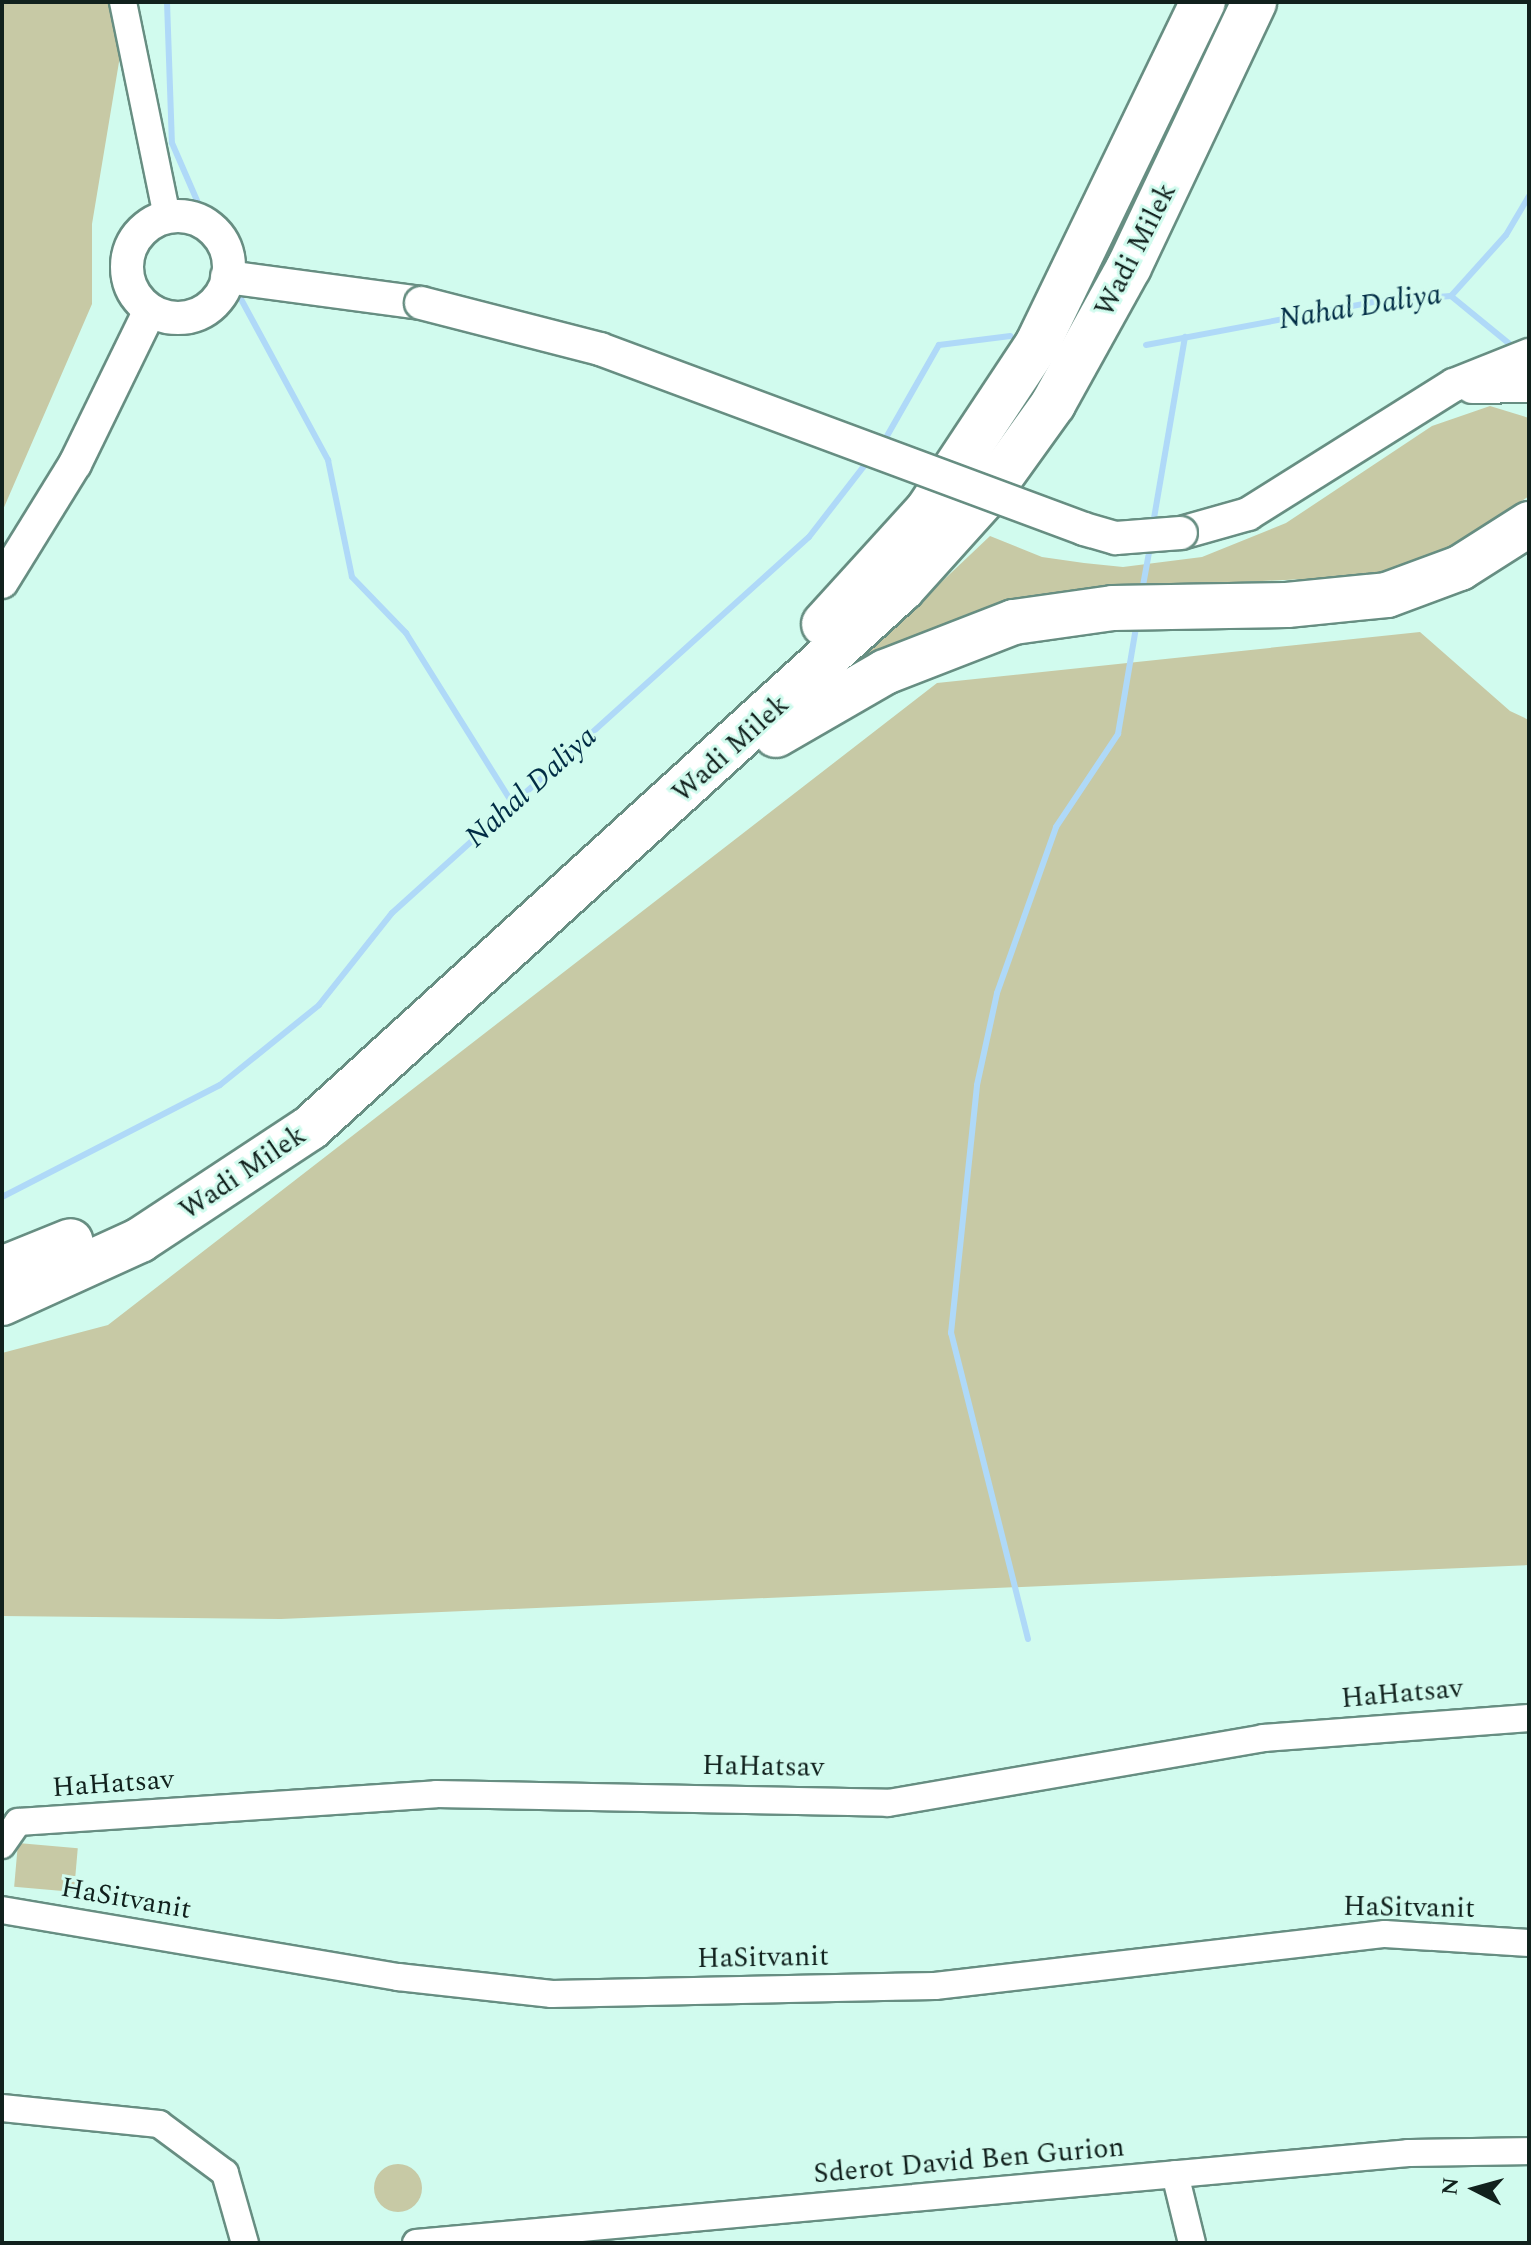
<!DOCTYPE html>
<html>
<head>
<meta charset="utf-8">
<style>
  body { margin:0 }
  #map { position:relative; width:1531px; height:2245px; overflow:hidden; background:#d1fbee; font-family:Spectral,serif }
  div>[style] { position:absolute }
  .green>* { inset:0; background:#c7c9a5; transform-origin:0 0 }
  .round { border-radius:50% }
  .stream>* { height:6px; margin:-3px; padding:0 3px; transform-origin:3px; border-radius:3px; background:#afd9f8 }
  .roads { filter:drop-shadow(2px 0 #678e82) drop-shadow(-2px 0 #678e82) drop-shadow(0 2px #678e82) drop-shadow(0 -2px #678e82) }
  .minor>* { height:26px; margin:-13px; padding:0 13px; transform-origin:13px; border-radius:13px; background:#fff }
  .tertiary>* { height:32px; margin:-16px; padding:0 16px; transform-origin:16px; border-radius:16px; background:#fff }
  .tertiary>.ring { margin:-16px; padding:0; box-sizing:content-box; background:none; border:32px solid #fff; border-radius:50% }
  .trunk>* { height:44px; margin:-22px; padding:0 22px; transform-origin:22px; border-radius:22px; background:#fff }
  .bridges { filter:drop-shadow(2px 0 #678e82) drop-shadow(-2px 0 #678e82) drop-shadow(0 2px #678e82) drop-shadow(0 -2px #678e82) }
  .tertiary-bridge>* { height:32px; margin:-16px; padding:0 16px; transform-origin:16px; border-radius:16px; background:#fff }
  span { translate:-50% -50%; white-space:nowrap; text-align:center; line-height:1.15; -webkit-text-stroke:6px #d1fbee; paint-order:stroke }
  .street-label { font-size:28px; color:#11211d }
  .water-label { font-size:30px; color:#002c45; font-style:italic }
  .frame { position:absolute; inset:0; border:4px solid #11211d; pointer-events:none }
  .north { position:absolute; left:1435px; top:2149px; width:80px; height:80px; -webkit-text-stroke:6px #d1fbee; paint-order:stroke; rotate:276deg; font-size:22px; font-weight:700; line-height:32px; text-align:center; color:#11211d }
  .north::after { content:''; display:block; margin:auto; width:28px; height:36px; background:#11211d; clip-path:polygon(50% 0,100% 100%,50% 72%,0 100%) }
</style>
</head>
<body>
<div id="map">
  <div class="green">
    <i style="clip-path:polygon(2px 2px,129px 2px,92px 224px,92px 304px,2px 512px)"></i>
    <i style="clip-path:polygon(1490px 406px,1529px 418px,1529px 496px,1451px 550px,1383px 575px,1064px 591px,965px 615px,856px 663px,990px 536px,1042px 557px,1084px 563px,1123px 567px,1202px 557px,1286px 523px,1432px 426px)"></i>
    <i style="clip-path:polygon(1420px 632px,1510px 711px,1529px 720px,1529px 1565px,281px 1619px,2px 1616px,2px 1353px,108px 1325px,937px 683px)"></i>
    <i style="left:18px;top:1843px;width:60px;height:44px;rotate:5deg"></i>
    <i class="round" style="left:374px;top:2164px;width:48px;height:48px"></i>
  </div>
  <div class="stream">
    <i style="left:167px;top:2px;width:141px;rotate:88deg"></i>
    <i style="left:172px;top:143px;width:135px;rotate:66.5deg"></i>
    <i style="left:235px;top:288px;width:196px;rotate:61.6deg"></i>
    <i style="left:328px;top:460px;width:119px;rotate:78.4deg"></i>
    <i style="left:352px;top:577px;width:78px;rotate:46deg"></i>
    <i style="left:406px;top:633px;width:202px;rotate:58deg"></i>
    <i style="left:1451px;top:296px;width:85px;rotate:39.3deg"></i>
    <i style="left:1146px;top:345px;width:231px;rotate:-10.7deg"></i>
    <i style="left:1373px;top:302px;width:78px;rotate:-4.4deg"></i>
    <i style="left:1451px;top:296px;width:82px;rotate:-48deg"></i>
    <i style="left:1506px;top:235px;width:45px;rotate:-59.5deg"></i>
    <i style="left:883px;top:443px;width:113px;rotate:-60.3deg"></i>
    <i style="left:939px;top:345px;width:72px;rotate:-7.2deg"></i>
    <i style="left:1153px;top:524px;width:190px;rotate:-80.3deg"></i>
    <i style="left:1142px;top:591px;width:45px;rotate:-79.7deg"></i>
    <i style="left:2px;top:1197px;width:245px;rotate:-27.2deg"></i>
    <i style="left:220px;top:1085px;width:127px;rotate:-38.9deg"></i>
    <i style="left:319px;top:1005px;width:117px;rotate:-51.6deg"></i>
    <i style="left:392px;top:913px;width:561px;rotate:-42.04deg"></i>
    <i style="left:809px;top:537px;width:96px;rotate:-52.2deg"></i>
    <i style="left:1028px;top:1639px;width:316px;rotate:-104.1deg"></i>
    <i style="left:951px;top:1333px;width:249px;rotate:-84deg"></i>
    <i style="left:977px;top:1085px;width:94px;rotate:-77.7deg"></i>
    <i style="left:997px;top:993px;width:176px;rotate:-70.4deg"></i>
    <i style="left:1056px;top:827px;width:112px;rotate:-56.3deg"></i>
    <i style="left:1118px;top:734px;width:114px;rotate:-80.4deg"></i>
  </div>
  <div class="roads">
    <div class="minor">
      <i style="left:123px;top:2px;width:219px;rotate:78.4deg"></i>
      <i style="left:2px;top:1845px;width:28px;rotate:-55deg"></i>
      <i style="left:18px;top:1822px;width:419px;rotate:-3.8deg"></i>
      <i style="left:436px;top:1794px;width:452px;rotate:1.1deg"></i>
      <i style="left:888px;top:1803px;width:381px;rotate:-9.8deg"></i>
      <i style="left:1263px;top:1738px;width:267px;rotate:-4.3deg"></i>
      <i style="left:2px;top:1910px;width:402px;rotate:9.6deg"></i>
      <i style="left:398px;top:1977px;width:155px;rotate:6.3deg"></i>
      <i style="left:552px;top:1994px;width:383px;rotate:-1.2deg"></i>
      <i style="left:935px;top:1986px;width:453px;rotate:-6.6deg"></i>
      <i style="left:1385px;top:1934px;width:144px;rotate:3.6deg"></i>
      <i style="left:2px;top:2108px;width:158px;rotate:5.8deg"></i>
      <i style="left:159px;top:2124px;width:82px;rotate:36.6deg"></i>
      <i style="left:225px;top:2173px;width:73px;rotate:74.1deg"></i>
      <i style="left:1175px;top:2174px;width:71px;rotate:76.2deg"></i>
      <i style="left:416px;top:2243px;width:996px;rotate:-5.18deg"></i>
      <i style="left:1408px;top:2153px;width:121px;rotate:-0.9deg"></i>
    </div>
    <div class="tertiary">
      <i class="ring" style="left:127px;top:216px;width:70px;height:70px"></i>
      <i style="left:227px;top:277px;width:196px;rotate:7.6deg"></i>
      <i style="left:1472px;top:387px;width:57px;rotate:-1deg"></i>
      <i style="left:1181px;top:533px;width:70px;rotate:-15.8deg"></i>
      <i style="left:1248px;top:514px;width:243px;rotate:-32.1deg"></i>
      <i style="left:1454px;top:385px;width:81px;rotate:-21.8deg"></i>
      <i style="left:2px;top:582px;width:139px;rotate:-58.3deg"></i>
      <i style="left:75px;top:464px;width:171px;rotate:-64deg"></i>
    </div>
    <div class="trunk">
      <i style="left:824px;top:624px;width:153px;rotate:-47.7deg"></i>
      <i style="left:927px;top:511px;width:201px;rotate:-56.5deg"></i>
      <i style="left:1038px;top:343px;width:379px;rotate:-64.2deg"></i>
      <i style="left:776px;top:735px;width:126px;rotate:-30deg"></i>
      <i style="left:885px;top:672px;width:138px;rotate:-21.2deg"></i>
      <i style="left:1014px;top:622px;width:100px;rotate:-8deg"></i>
      <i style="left:1113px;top:608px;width:174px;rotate:-1deg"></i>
      <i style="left:1287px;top:605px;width:100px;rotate:-5.7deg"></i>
      <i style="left:1387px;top:595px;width:78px;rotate:-20.3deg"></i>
      <i style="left:1460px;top:568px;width:82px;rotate:-32.5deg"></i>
      <i style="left:2px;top:1269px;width:74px;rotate:-22.1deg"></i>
      <i style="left:2px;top:1303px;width:152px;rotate:-24.5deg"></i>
      <i style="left:140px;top:1240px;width:204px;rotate:-33.4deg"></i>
      <i style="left:310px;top:1128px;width:801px;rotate:-42.32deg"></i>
      <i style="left:902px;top:589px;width:135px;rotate:-48deg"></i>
      <i style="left:992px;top:489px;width:105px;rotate:-54.3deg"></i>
      <i style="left:1053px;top:404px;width:157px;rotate:-61deg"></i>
      <i style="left:1129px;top:267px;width:293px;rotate:-64.7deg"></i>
    </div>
  </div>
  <div class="bridges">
    <div class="tertiary-bridge">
      <i style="left:421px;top:303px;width:185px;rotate:14.4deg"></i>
      <i style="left:600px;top:349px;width:516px;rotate:20.4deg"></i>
      <i style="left:1084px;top:529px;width:33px;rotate:16deg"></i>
      <i style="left:1116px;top:538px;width:65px;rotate:-4.4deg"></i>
    </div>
  </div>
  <div class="street-label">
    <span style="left:1136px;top:250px;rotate:-63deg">Wadi Milek</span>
    <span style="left:731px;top:749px;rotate:-42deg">Wadi Milek</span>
    <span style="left:243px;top:1173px;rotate:-34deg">Wadi Milek</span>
    <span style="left:1402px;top:1694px;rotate:-5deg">HaHatsav</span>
    <span style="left:763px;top:1767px;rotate:1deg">HaHatsav</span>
    <span style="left:113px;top:1784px;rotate:-4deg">HaHatsav</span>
    <span style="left:126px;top:1899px;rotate:10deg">HaSitvanit</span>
    <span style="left:1409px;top:1908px;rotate:1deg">HaSitvanit</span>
    <span style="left:763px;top:1958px;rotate:-1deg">HaSitvanit</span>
    <span style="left:969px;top:2161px;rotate:-5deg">Sderot David Ben Gurion</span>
  </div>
  <div class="water-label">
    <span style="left:1360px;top:307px;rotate:-9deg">Nahal Daliya</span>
    <span style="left:531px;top:787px;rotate:-42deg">Nahal Daliya</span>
  </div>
  <div class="frame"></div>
  <div class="north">N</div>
</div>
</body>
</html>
